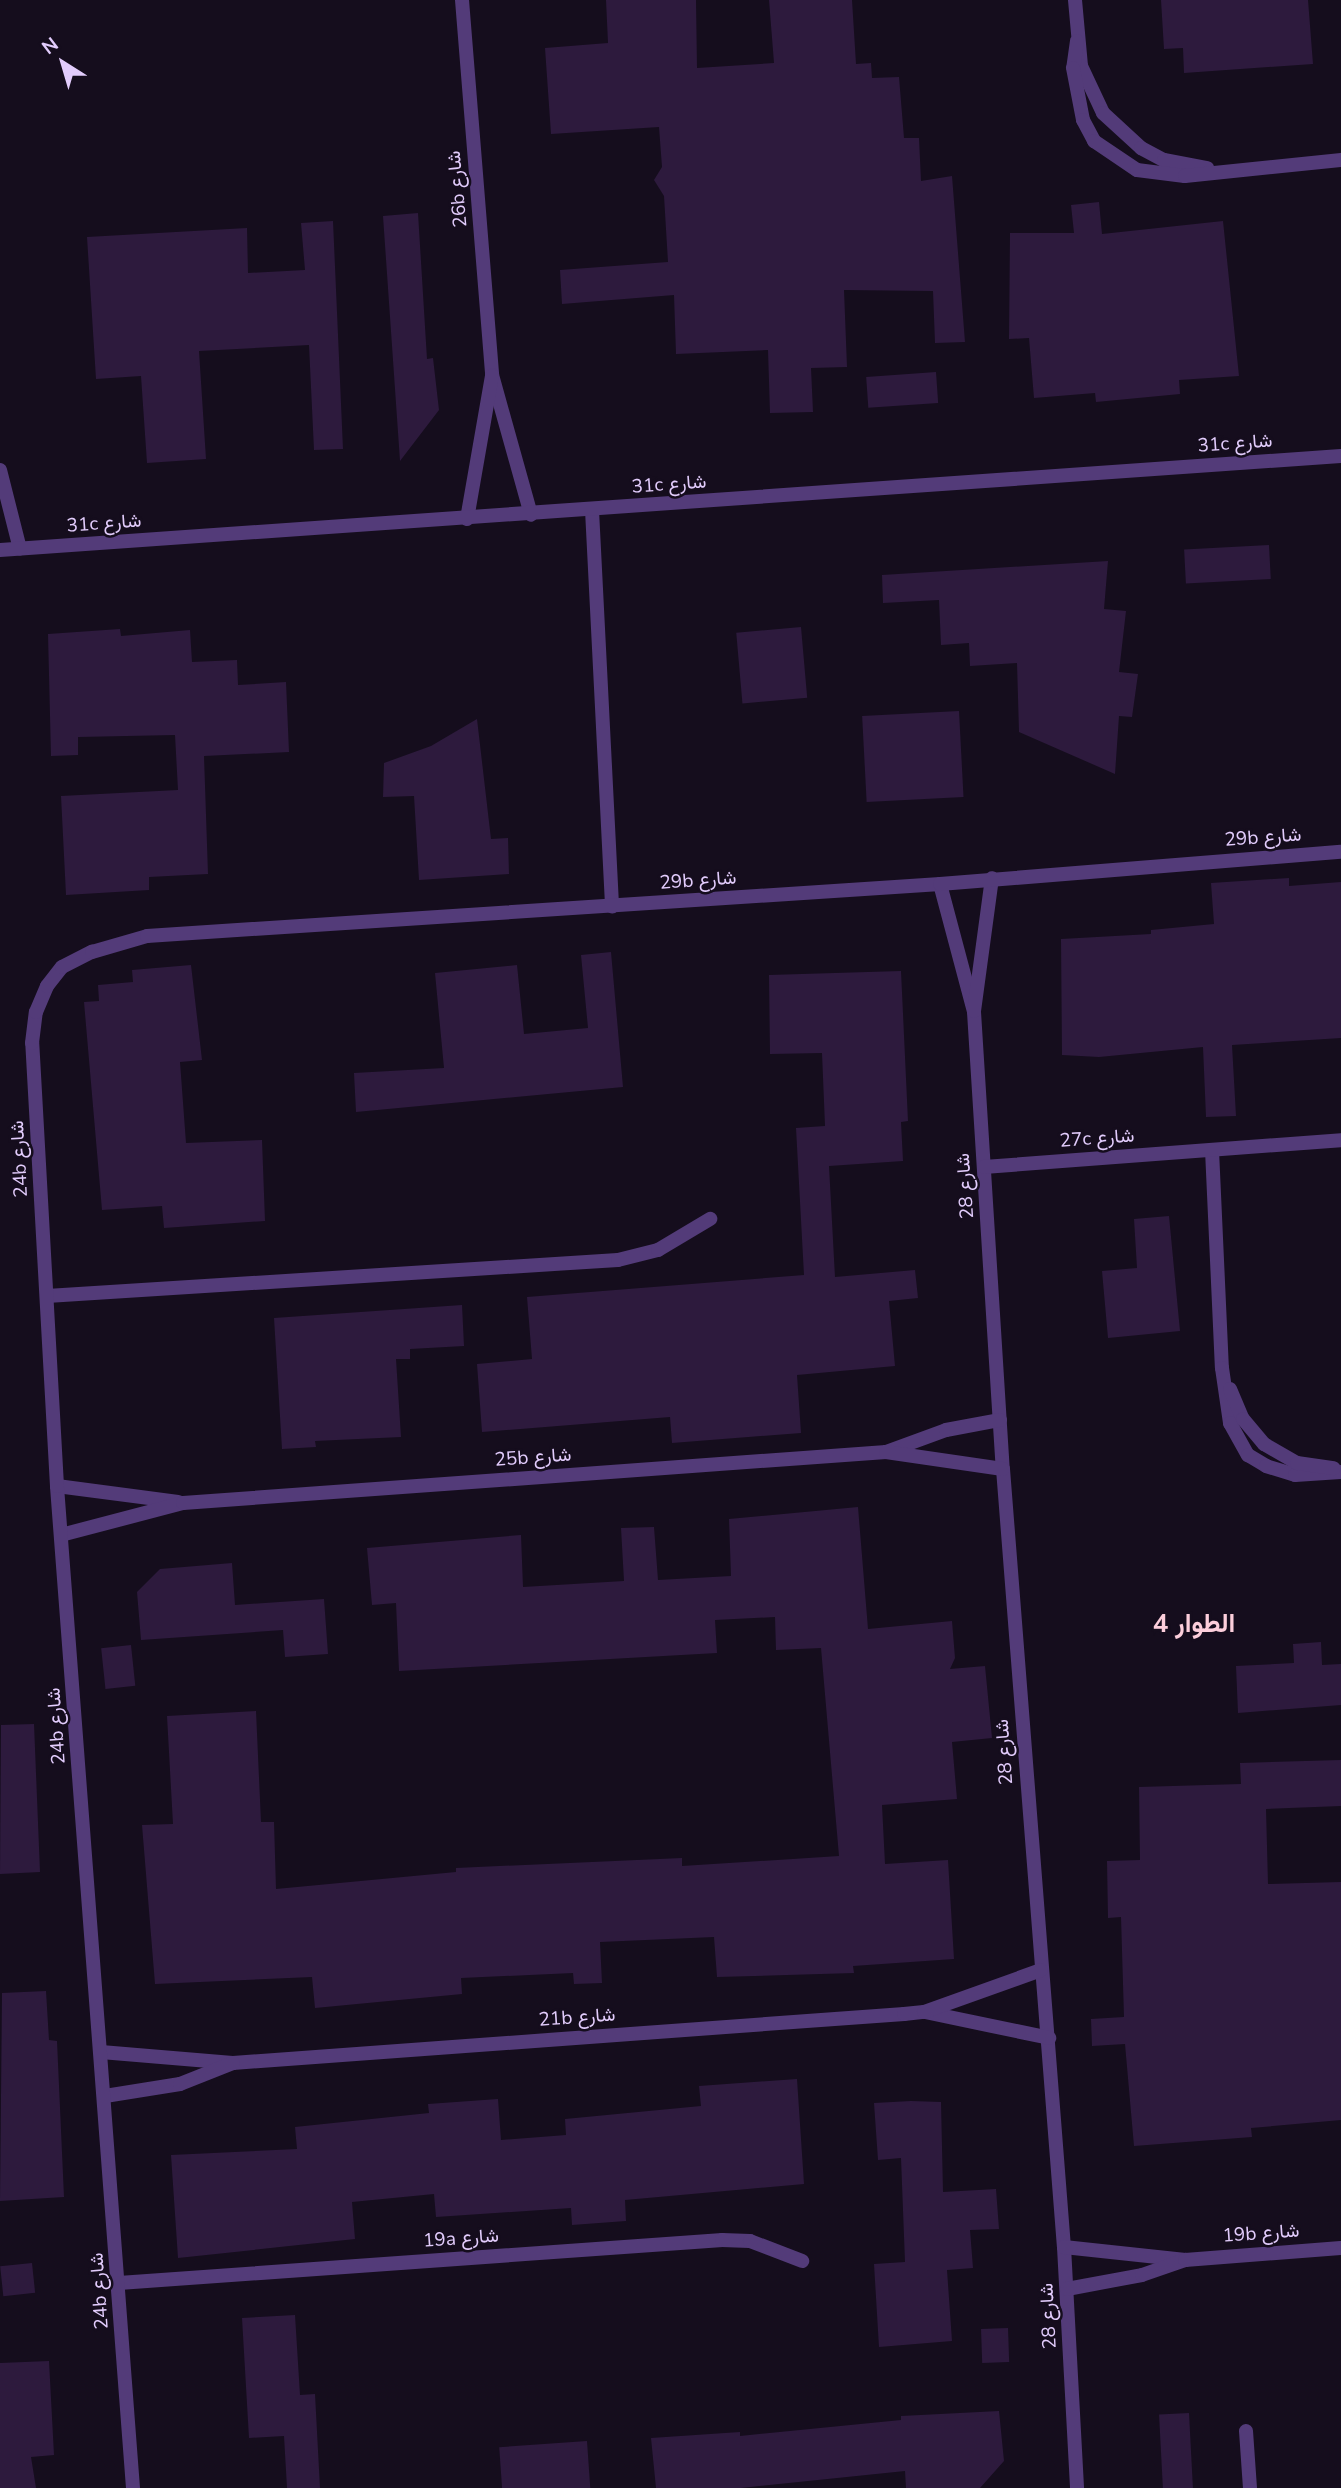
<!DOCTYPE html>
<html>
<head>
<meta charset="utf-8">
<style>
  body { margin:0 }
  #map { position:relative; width:1341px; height:2488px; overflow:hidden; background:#150d1d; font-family:"Nunito Sans",Vazirmatn,sans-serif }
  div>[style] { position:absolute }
  .building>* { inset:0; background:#2d1a3d; transform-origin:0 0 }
  .service>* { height:14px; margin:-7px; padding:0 7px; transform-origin:7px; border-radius:7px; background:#533b79 }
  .minor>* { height:14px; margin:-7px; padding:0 7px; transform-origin:7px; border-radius:7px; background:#533b79 }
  span { translate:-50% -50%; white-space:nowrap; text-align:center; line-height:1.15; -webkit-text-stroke:5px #150d1d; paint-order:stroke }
  .street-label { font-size:19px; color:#e2ccfc }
  .district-label { font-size:26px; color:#fccedb; font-weight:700 }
  .north { position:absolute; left:28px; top:28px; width:70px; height:70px; -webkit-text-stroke:5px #150d1d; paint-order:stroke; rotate:323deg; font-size:19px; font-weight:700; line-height:28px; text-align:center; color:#e2ccfc }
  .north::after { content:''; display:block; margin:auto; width:24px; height:32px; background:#e2ccfc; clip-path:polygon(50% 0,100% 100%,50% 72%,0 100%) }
</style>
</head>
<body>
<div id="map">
  <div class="building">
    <i style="clip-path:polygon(606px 0,696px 0,697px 68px,774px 63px,769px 0,852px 0,856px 64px,871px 63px,872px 78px,899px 77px,904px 138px,919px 138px,921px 181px,952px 176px,965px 342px,935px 343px,933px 291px,844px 290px,847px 367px,811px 368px,813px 412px,770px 413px,768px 350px,676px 354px,674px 295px,562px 304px,560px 270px,668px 262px,664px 196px,654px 180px,662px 167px,659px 127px,551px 134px,545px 48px,608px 43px)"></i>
    <i style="clip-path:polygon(1161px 0,1308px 0,1313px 64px,1184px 73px,1183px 48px,1164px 49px)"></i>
    <i style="clip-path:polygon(1099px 202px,1102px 234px,1223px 221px,1239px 376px,1179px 380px,1180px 394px,1096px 402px,1095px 393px,1034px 398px,1029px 338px,1009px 339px,1010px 233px,1074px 233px,1071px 205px)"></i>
    <i style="clip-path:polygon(418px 213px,427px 359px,433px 358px,439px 410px,400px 461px,383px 216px)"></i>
    <i style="clip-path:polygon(333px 221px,343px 449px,314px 450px,309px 345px,199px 351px,206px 459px,147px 463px,141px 376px,96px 379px,87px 237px,247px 228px,248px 273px,305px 270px,301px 223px)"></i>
    <i style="left:936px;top:372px;width:31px;height:70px;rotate:86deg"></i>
    <i style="left:1269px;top:545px;width:34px;height:85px;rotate:87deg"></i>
    <i style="clip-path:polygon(1108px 561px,1104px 609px,1126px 611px,1119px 672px,1138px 674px,1132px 717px,1119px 716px,1115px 774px,1019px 732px,1017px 663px,970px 666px,969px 643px,941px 645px,939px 600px,883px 603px,882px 575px)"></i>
    <i style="left:801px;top:627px;width:71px;height:65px;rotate:85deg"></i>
    <i style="clip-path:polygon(120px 629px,121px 636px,190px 630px,192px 662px,237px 660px,238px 685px,286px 682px,289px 752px,204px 756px,208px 874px,149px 877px,149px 890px,66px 895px,61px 796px,178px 790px,175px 735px,78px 737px,78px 755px,51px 756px,48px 634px)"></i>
    <i style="left:959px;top:711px;width:86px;height:97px;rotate:87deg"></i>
    <i style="clip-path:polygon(477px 719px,491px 839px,508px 838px,509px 874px,419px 880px,414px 796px,383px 797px,384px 763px,431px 746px)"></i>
    <i style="clip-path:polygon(1289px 878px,1289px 886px,1341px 882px,1341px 1038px,1232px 1045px,1236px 1116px,1206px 1117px,1203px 1047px,1099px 1057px,1062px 1055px,1061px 939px,1151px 934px,1151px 930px,1214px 924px,1211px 883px)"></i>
    <i style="clip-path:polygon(611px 952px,623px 1087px,356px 1112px,354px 1073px,444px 1068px,435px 973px,517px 965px,524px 1034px,588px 1028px,581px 955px)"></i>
    <i style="clip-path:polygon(191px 965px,202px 1060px,180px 1062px,186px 1143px,262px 1140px,265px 1221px,164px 1228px,162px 1206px,102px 1210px,84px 1002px,99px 1001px,98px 985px,133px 982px,132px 970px)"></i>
    <i style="clip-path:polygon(901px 971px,908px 1121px,901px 1122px,903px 1161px,829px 1166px,835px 1277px,915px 1270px,918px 1298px,889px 1301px,895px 1366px,797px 1375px,801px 1433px,672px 1443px,670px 1417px,482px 1432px,477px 1364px,532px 1359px,527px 1297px,804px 1275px,796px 1128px,825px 1126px,822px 1053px,770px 1054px,769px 975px)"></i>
    <i style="clip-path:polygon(1169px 1216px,1180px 1331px,1108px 1338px,1102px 1271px,1137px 1268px,1134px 1219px)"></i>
    <i style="clip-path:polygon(462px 1305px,464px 1346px,410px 1349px,410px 1359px,396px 1359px,401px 1437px,315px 1441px,316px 1447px,282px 1449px,274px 1318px)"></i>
    <i style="clip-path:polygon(858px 1507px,868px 1629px,952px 1621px,955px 1658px,950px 1669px,985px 1666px,992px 1738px,952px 1742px,957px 1799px,882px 1805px,885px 1864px,948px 1860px,954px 1959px,853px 1966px,854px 1973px,717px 1977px,714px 1937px,600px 1942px,602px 1983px,574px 1984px,573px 1973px,461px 1978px,462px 1994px,315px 2008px,312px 1977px,155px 1984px,142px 1825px,173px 1824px,167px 1716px,256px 1711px,261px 1822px,274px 1822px,276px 1889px,456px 1872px,456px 1868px,682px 1858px,682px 1866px,839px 1856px,821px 1648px,776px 1650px,775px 1617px,715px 1620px,717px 1653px,399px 1671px,396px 1603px,372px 1605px,367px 1548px,521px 1535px,523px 1587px,624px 1581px,621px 1528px,654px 1527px,658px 1580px,731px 1576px,729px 1519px)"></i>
    <i style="clip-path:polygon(232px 1563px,235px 1605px,324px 1599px,328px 1654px,285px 1657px,283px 1630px,141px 1640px,137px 1592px,160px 1569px)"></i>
    <i style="clip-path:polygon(1321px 1642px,1322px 1665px,1341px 1664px,1341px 1705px,1238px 1713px,1236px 1666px,1294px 1663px,1293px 1644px)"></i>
    <i style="left:131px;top:1645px;width:41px;height:30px;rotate:84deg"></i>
    <i style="clip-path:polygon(34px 1724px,40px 1872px,0 1874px,1px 1725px)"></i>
    <i style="clip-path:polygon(1341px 1760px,1341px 1806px,1266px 1809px,1268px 1884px,1341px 1882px,1341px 2120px,1251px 2128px,1252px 2137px,1134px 2146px,1125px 2044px,1092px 2046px,1091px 2019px,1124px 2017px,1121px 1917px,1108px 1918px,1107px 1861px,1140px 1860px,1139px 1787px,1241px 1784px,1240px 1763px)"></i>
    <i style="clip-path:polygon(46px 1991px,49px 2040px,57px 2041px,64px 2197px,0 2201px,2px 1993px)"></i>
    <i style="clip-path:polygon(797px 2079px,804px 2184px,625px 2200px,626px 2221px,572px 2225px,571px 2208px,436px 2217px,434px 2194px,352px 2202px,355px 2239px,178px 2258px,171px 2155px,297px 2149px,295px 2127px,429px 2113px,428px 2104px,498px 2099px,501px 2140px,566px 2135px,565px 2119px,701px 2106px,699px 2086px)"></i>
    <i style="clip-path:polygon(911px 2101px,941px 2102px,943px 2192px,996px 2189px,999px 2229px,970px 2230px,973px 2268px,947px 2270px,952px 2341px,879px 2347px,874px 2264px,905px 2262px,901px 2158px,878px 2160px,874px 2103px)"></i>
    <i style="left:32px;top:2263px;width:30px;height:32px;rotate:84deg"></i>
    <i style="clip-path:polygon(295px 2315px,300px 2395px,315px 2394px,320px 2488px,287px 2488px,284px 2436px,249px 2438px,242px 2318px)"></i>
    <i style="left:1008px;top:2328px;width:34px;height:27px;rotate:88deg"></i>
    <i style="clip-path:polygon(49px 2361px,54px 2455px,31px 2457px,36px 2488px,0 2488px,0 2363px)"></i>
    <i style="clip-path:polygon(999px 2411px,1004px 2461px,980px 2488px,906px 2488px,905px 2471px,741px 2488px,656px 2488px,651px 2438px,740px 2432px,740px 2436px,901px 2420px,901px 2416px)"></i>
    <i style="left:1189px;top:2413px;width:75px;height:30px;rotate:87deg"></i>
    <i style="left:587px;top:2441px;width:47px;height:88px;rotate:86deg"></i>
  </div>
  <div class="service">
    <i style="left:592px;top:510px;width:397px;rotate:87.1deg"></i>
    <i style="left:1246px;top:2431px;width:57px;rotate:86deg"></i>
  </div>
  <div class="minor">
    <i style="left:462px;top:0;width:376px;rotate:85.4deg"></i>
    <i style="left:492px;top:375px;width:145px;rotate:74.4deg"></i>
    <i style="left:1075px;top:0;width:66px;rotate:84.8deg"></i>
    <i style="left:1081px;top:66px;width:52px;rotate:64.9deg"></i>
    <i style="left:1103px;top:113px;width:52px;rotate:42.6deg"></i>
    <i style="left:1141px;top:148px;width:26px;rotate:28deg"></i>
    <i style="left:1164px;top:160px;width:44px;rotate:10.5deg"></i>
    <i style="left:1077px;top:41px;width:27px;rotate:98deg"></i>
    <i style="left:1073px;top:68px;width:53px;rotate:79.1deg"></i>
    <i style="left:1083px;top:120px;width:24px;rotate:62deg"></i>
    <i style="left:1094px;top:141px;width:52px;rotate:34deg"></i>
    <i style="left:1137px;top:170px;width:48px;rotate:7.1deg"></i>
    <i style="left:1185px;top:176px;width:157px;rotate:-5.9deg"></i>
    <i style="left:0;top:470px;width:81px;rotate:75.8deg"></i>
    <i style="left:467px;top:519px;width:145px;rotate:-80.1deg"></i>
    <i style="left:0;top:550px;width:1344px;rotate:-4.01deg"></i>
    <i style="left:940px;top:884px;width:132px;rotate:75.1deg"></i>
    <i style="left:974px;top:1012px;width:458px;rotate:86.4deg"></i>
    <i style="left:1003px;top:1469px;width:780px;rotate:85.52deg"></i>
    <i style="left:1064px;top:2247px;width:241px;rotate:86.9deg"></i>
    <i style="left:974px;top:1011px;width:134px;rotate:-82.3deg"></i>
    <i style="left:1212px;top:1150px;width:218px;rotate:87.4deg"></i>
    <i style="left:1222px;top:1368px;width:56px;rotate:81.7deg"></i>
    <i style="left:1230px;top:1423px;width:37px;rotate:61deg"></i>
    <i style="left:1248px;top:1455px;width:21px;rotate:31deg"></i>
    <i style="left:1266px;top:1466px;width:30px;rotate:17deg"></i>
    <i style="left:1295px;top:1475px;width:46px;rotate:-3.7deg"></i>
    <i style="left:984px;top:1167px;width:358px;rotate:-4.3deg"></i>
    <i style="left:47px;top:1296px;width:572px;rotate:-3.61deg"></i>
    <i style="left:618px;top:1260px;width:41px;rotate:-14deg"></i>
    <i style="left:658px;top:1250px;width:61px;rotate:-30.8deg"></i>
    <i style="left:1230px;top:1389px;width:33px;rotate:67deg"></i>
    <i style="left:1243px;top:1419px;width:33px;rotate:50deg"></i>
    <i style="left:1264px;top:1444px;width:38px;rotate:30deg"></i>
    <i style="left:1297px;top:1463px;width:37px;rotate:8deg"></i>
    <i style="left:886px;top:1452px;width:64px;rotate:-20.1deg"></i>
    <i style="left:946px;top:1430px;width:55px;rotate:-10.5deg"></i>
    <i style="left:57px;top:1486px;width:122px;rotate:7.5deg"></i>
    <i style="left:61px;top:1535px;width:126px;rotate:-14.7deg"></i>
    <i style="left:183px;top:1503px;width:705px;rotate:-4.15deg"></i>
    <i style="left:886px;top:1452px;width:118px;rotate:8.3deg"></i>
    <i style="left:925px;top:2012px;width:127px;rotate:11.8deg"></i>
    <i style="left:101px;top:2052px;width:132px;rotate:4.8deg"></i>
    <i style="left:233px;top:2063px;width:673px;rotate:-4.18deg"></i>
    <i style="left:904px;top:2014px;width:20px;rotate:-6deg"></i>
    <i style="left:924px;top:2012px;width:124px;rotate:-19.7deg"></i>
    <i style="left:105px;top:2096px;width:76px;rotate:-9.1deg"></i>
    <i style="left:180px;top:2084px;width:57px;rotate:-21.6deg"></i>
    <i style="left:1064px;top:2247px;width:122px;rotate:6.1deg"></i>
    <i style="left:119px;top:2283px;width:605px;rotate:-4.08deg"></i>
    <i style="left:722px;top:2240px;width:28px;rotate:2deg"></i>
    <i style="left:750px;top:2241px;width:56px;rotate:21deg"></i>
    <i style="left:1067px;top:2289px;width:76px;rotate:-10.6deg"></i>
    <i style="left:1142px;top:2275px;width:46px;rotate:-19.2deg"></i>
    <i style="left:1185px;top:2260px;width:156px;rotate:-4.4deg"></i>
    <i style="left:133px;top:2488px;width:1005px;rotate:-94.34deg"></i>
    <i style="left:57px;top:1486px;width:444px;rotate:-93.2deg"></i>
    <i style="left:32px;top:1043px;width:31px;rotate:-83deg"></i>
    <i style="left:36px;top:1012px;width:28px;rotate:-67deg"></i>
    <i style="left:47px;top:986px;width:24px;rotate:-52deg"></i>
    <i style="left:62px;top:967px;width:34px;rotate:-27deg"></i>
    <i style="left:92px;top:952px;width:57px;rotate:-16.2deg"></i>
    <i style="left:147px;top:936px;width:795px;rotate:-3.75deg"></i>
    <i style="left:940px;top:884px;width:402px;rotate:-4.6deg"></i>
  </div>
  <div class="street-label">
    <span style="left:458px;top:189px;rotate:-95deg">26b شارع</span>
    <span style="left:1235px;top:444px;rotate:-4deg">31c شارع</span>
    <span style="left:669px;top:485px;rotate:-4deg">31c شارع</span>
    <span style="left:104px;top:524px;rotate:-4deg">31c شارع</span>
    <span style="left:1263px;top:838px;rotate:-4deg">29b شارع</span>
    <span style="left:698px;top:881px;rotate:-4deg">29b شارع</span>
    <span style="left:1097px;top:1139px;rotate:-4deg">27c شارع</span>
    <span style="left:20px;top:1159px;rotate:-93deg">24b شارع</span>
    <span style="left:966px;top:1186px;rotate:-94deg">شارع 28</span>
    <span style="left:533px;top:1458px;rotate:-4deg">25b شارع</span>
    <span style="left:57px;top:1726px;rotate:-94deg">24b شارع</span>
    <span style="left:1005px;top:1752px;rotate:-94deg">شارع 28</span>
    <span style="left:577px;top:2018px;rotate:-4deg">21b شارع</span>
    <span style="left:1261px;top:2234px;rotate:-4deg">19b شارع</span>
    <span style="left:461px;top:2239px;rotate:-4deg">19a شارع</span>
    <span style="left:100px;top:2291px;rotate:-94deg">24b شارع</span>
    <span style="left:1049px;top:2316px;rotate:-93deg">شارع 28</span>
  </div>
  <div class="district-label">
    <span style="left:1194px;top:1624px">الطوار 4</span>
  </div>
  <div class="north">N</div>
</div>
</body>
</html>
